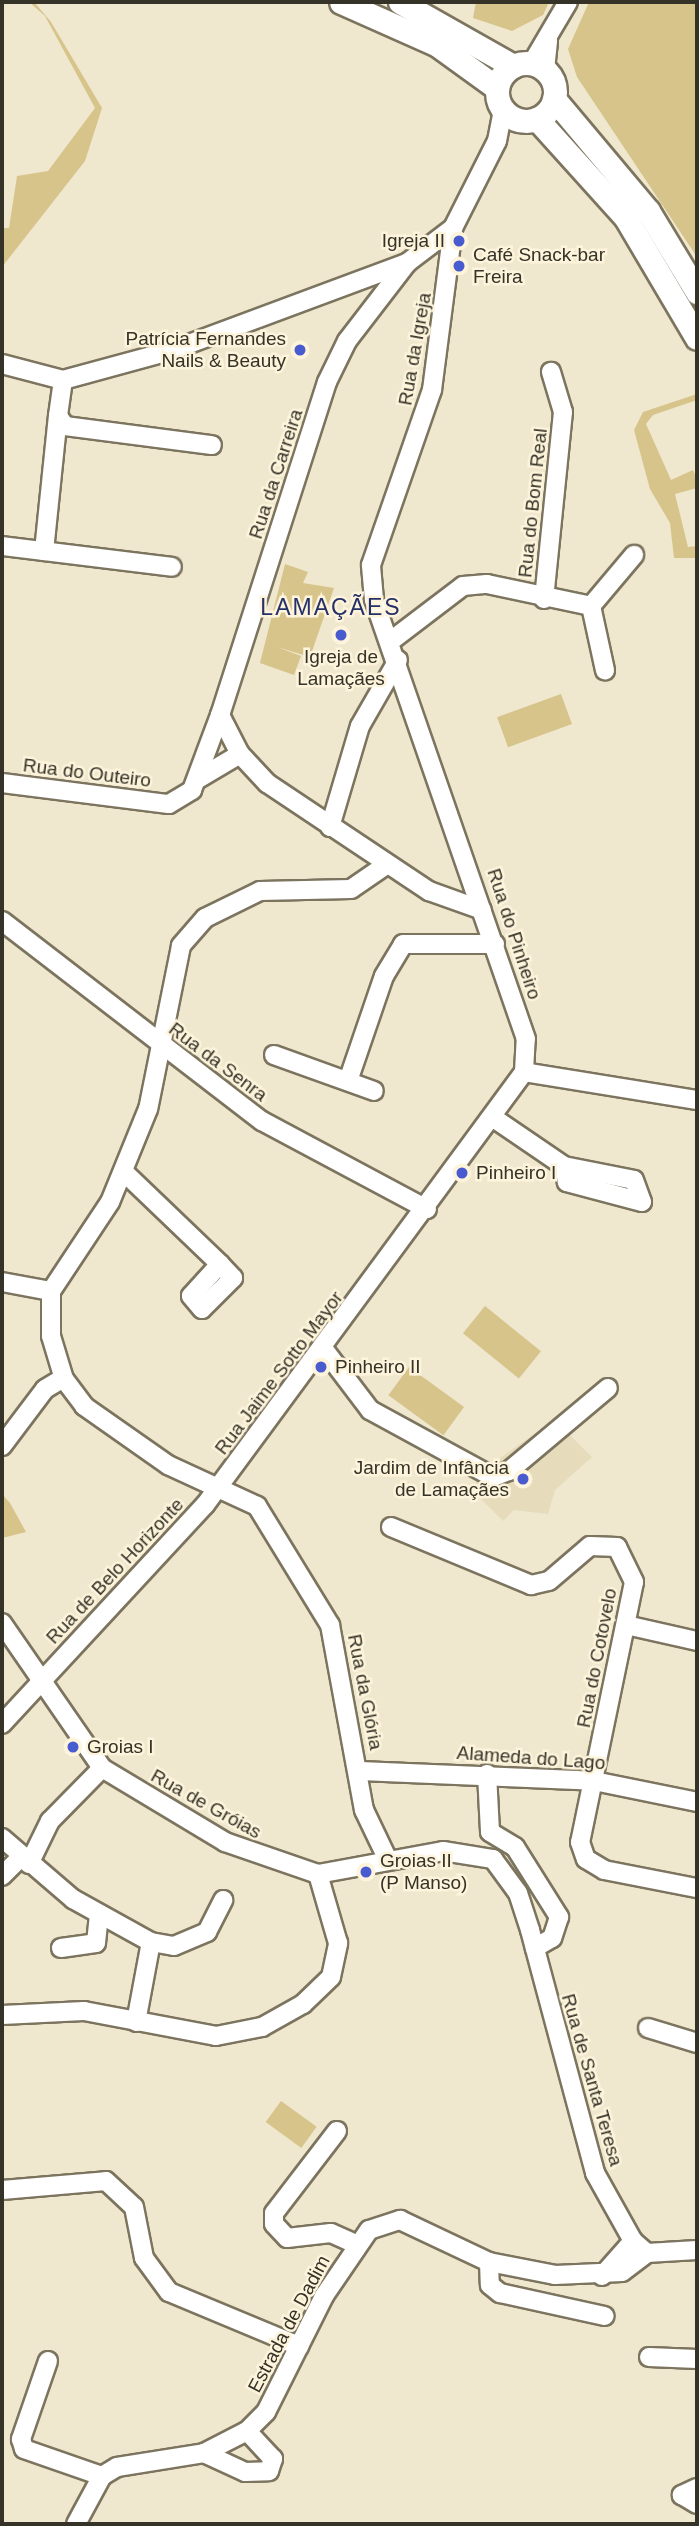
<!DOCTYPE html>
<html>
<head>
<meta charset="utf-8">
<style>
  body { margin:0 }
  #map { position:relative; width:699px; height:2526px; overflow:hidden; background:#efe7ce; font-family:Arial,sans-serif }
  div>[style] { position:absolute }
  .built>* { inset:0; background:#e6dbbb }
  .green>* { inset:0; background:#d7c48b; transform-origin:0 0 }
  .roads { filter:drop-shadow(2px 0 #7c745e) drop-shadow(-2px 0 #7c745e) drop-shadow(0 2px #7c745e) drop-shadow(0 -2px #7c745e) }
  .minor>* { height:18px; margin:-9px; padding:0 9px; transform-origin:9px; border-radius:9px; background:#fff }
  .major>* { height:23px; margin:-11.5px; padding:0 11.5px; transform-origin:11.5px; border-radius:11.5px; background:#fff }
  .major>.ring { margin:-11.5px; padding:0; box-sizing:content-box; background:none; border:23px solid #fff; border-radius:50% }
  .dots>* { width:19px; height:19px; translate:-50% -50%; box-sizing:border-box; border:4px solid #fdf4db; border-radius:50% }
  span { translate:-50% -50%; white-space:nowrap; text-align:center; line-height:1.15; -webkit-text-stroke:5px #fdf4db; paint-order:stroke }
  .poi-label { font-size:19px; color:#353228 }
  .right { translate:-100% -50%; text-align:right }
  .left { translate:0 -50%; text-align:left }
  .street-label { font-size:19px; color:#353228 }
  .quarter-label { font-size:23px; color:#243068; letter-spacing:2px }
  .frame { position:absolute; inset:0; border:4px solid #353228; pointer-events:none }
</style>
</head>
<body>
<div id="map">
  <div class="built">
    <i style="clip-path:polygon(554px 1420px,592px 1457px,555px 1490px,548px 1514px,514px 1510px,503px 1521px,471px 1489px,486px 1468px)"></i>
  </div>
  <div class="green">
    <i style="clip-path:polygon(29px 2px,34px 2px,51px 22px,102px 108px,85px 161px,2px 267px,2px 228px,9px 228px,17px 176px,48px 171px,95px 108px,45px 16px)"></i>
    <i style="clip-path:polygon(476px 2px,549px 2px,543px 15px,512px 31px,473px 18px)"></i>
    <i style="clip-path:polygon(589px 2px,697px 2px,697px 257px,577px 77px,568px 49px)"></i>
    <i style="clip-path:polygon(697px 394px,697px 400px,653px 415px,646px 424px,671px 480px,693px 470px,697px 480px,697px 488px,675px 494px,688px 547px,697px 546px,697px 558px,674px 558px,670px 523px,650px 489px,634px 430px,643px 412px)"></i>
    <i style="clip-path:polygon(285px 564px,308px 572px,303px 583px,334px 588px,310px 657px,277px 647px,301px 656px,294px 675px,260px 663px)"></i>
    <i style="left:561px;top:694px;width:32px;height:68px;rotate:70deg"></i>
    <i style="left:485px;top:1306px;width:72px;height:35px;rotate:39deg"></i>
    <i style="left:409px;top:1367px;width:68px;height:35px;rotate:36deg"></i>
    <i style="clip-path:polygon(2px 1494px,10px 1503px,26px 1532px,2px 1538px)"></i>
    <i style="left:281px;top:2101px;width:44px;height:26px;rotate:36deg"></i>
  </div>
  <div class="roads">
    <div class="minor">
      <i style="left:532px;top:63px;width:71px;rotate:-59.5deg"></i>
      <i style="left:545px;top:70px;width:29px;rotate:-84deg"></i>
      <i style="left:407px;top:263px;width:98px;rotate:127.6deg"></i>
      <i style="left:347px;top:341px;width:46px;rotate:116deg"></i>
      <i style="left:327px;top:382px;width:350px;rotate:107.8deg"></i>
      <i style="left:220px;top:715px;width:44px;rotate:62.9deg"></i>
      <i style="left:240px;top:754px;width:40px;rotate:47deg"></i>
      <i style="left:267px;top:783px;width:195px;rotate:33.7deg"></i>
      <i style="left:429px;top:891px;width:56px;rotate:19.7deg"></i>
      <i style="left:2px;top:364px;width:63px;rotate:14.7deg"></i>
      <i style="left:63px;top:380px;width:111px;rotate:-15.2deg"></i>
      <i style="left:170px;top:351px;width:253px;rotate:-20.4deg"></i>
      <i style="left:407px;top:263px;width:58px;rotate:-37.3deg"></i>
      <i style="left:63px;top:380px;width:36px;rotate:98deg"></i>
      <i style="left:58px;top:416px;width:12px;rotate:55deg"></i>
      <i style="left:65px;top:426px;width:148px;rotate:7.4deg"></i>
      <i style="left:2px;top:546px;width:171px;rotate:7deg"></i>
      <i style="left:44px;top:551px;width:136px;rotate:-84.1deg"></i>
      <i style="left:544px;top:599px;width:188px;rotate:-84.2deg"></i>
      <i style="left:563px;top:412px;width:42px;rotate:-106.7deg"></i>
      <i style="left:591px;top:606px;width:67px;rotate:-49.9deg"></i>
      <i style="left:392px;top:640px;width:89px;rotate:-37.3deg"></i>
      <i style="left:463px;top:586px;width:24px;rotate:-5deg"></i>
      <i style="left:487px;top:584px;width:106px;rotate:11.9deg"></i>
      <i style="left:591px;top:606px;width:66px;rotate:77.7deg"></i>
      <i style="left:198px;top:779px;width:49px;rotate:-30.8deg"></i>
      <i style="left:2px;top:783px;width:168px;rotate:7.2deg"></i>
      <i style="left:169px;top:804px;width:27px;rotate:-31deg"></i>
      <i style="left:192px;top:790px;width:80px;rotate:-69.5deg"></i>
      <i style="left:330px;top:827px;width:105px;rotate:-73.5deg"></i>
      <i style="left:360px;top:726px;width:76px;rotate:-60.1deg"></i>
      <i style="left:386px;top:865px;width:42px;rotate:145.6deg"></i>
      <i style="left:351px;top:889px;width:91px;rotate:178.7deg"></i>
      <i style="left:260px;top:891px;width:61px;rotate:153.9deg"></i>
      <i style="left:205px;top:918px;width:37px;rotate:131deg"></i>
      <i style="left:181px;top:946px;width:166px;rotate:101.4deg"></i>
      <i style="left:148px;top:1109px;width:100px;rotate:112.2deg"></i>
      <i style="left:110px;top:1202px;width:107px;rotate:123.5deg"></i>
      <i style="left:51px;top:1291px;width:45px;rotate:90deg"></i>
      <i style="left:51px;top:1336px;width:45px;rotate:73.2deg"></i>
      <i style="left:64px;top:1379px;width:34px;rotate:53deg"></i>
      <i style="left:84px;top:1406px;width:103px;rotate:35.1deg"></i>
      <i style="left:168px;top:1465px;width:98px;rotate:24.7deg"></i>
      <i style="left:257px;top:1506px;width:140px;rotate:58.5deg"></i>
      <i style="left:330px;top:1625px;width:188px;rotate:79.6deg"></i>
      <i style="left:364px;top:1810px;width:55px;rotate:64.4deg"></i>
      <i style="left:2px;top:921px;width:328px;rotate:37.6deg"></i>
      <i style="left:262px;top:1121px;width:187px;rotate:28.1deg"></i>
      <i style="left:274px;top:1055px;width:106px;rotate:19.8deg"></i>
      <i style="left:524px;top:1072px;width:175px;rotate:9.2deg"></i>
      <i style="left:348px;top:1081px;width:111px;rotate:-71.1deg"></i>
      <i style="left:384px;top:976px;width:37px;rotate:-59deg"></i>
      <i style="left:403px;top:944px;width:92px"></i>
      <i style="left:495px;top:1119px;width:83px;rotate:34.3deg"></i>
      <i style="left:564px;top:1166px;width:71px;rotate:11.3deg"></i>
      <i style="left:634px;top:1180px;width:23px;rotate:70deg"></i>
      <i style="left:642px;top:1202px;width:78px;rotate:-165.1deg"></i>
      <i style="left:567px;top:1182px;width:16px;rotate:-101deg"></i>
      <i style="left:125px;top:1173px;width:132px;rotate:43.8deg"></i>
      <i style="left:220px;top:1264px;width:43px;rotate:132.2deg"></i>
      <i style="left:191px;top:1296px;width:17px;rotate:50deg"></i>
      <i style="left:202px;top:1309px;width:44px;rotate:-45deg"></i>
      <i style="left:233px;top:1278px;width:19px;rotate:-133deg"></i>
      <i style="left:2px;top:1282px;width:50px;rotate:10.4deg"></i>
      <i style="left:323px;top:1348px;width:78px;rotate:52.8deg"></i>
      <i style="left:370px;top:1410px;width:140px;rotate:28.6deg"></i>
      <i style="left:493px;top:1477px;width:17px;rotate:-21deg"></i>
      <i style="left:509px;top:1471px;width:129px;rotate:-40deg"></i>
      <i style="left:2px;top:1446px;width:71px;rotate:-53deg"></i>
      <i style="left:45px;top:1389px;width:21px;rotate:-31deg"></i>
      <i style="left:391px;top:1527px;width:152px;rotate:22.5deg"></i>
      <i style="left:531px;top:1585px;width:18px;rotate:-13deg"></i>
      <i style="left:549px;top:1581px;width:54px;rotate:-40.5deg"></i>
      <i style="left:590px;top:1546px;width:27px;rotate:2deg"></i>
      <i style="left:617px;top:1547px;width:39px;rotate:64deg"></i>
      <i style="left:634px;top:1582px;width:266px;rotate:101.7deg"></i>
      <i style="left:580px;top:1842px;width:18px;rotate:71deg"></i>
      <i style="left:586px;top:1859px;width:21px;rotate:31deg"></i>
      <i style="left:604px;top:1870px;width:95px;rotate:11deg"></i>
      <i style="left:2px;top:1623px;width:176px;rotate:55.4deg"></i>
      <i style="left:102px;top:1768px;width:144px;rotate:31deg"></i>
      <i style="left:225px;top:1842px;width:98px;rotate:19deg"></i>
      <i style="left:318px;top:1874px;width:127px;rotate:-10.4deg"></i>
      <i style="left:443px;top:1851px;width:51px;rotate:9.1deg"></i>
      <i style="left:493px;top:1859px;width:42px;rotate:53.7deg"></i>
      <i style="left:518px;top:1893px;width:39px;rotate:72deg"></i>
      <i style="left:530px;top:1930px;width:252px;rotate:75deg"></i>
      <i style="left:595px;top:2173px;width:78px;rotate:60.8deg"></i>
      <i style="left:633px;top:2241px;width:18px;rotate:41deg"></i>
      <i style="left:626px;top:1625px;width:73px;rotate:12.7deg"></i>
      <i style="left:2px;top:1724px;width:299px;rotate:-47.2deg"></i>
      <i style="left:205px;top:1505px;width:538px;rotate:-53.62deg"></i>
      <i style="left:524px;top:1072px;width:33px;rotate:-87deg"></i>
      <i style="left:526px;top:1039px;width:465px;rotate:-109.1deg"></i>
      <i style="left:374px;top:600px;width:35px;rotate:-95deg"></i>
      <i style="left:371px;top:565px;width:185px;rotate:-70.8deg"></i>
      <i style="left:432px;top:390px;width:163px;rotate:-82.6deg"></i>
      <i style="left:453px;top:228px;width:97px;rotate:-63.2deg"></i>
      <i style="left:497px;top:141px;width:31px;rotate:-79deg"></i>
      <i style="left:360px;top:1771px;width:234px;rotate:2.4deg"></i>
      <i style="left:594px;top:1781px;width:105px;rotate:11.5deg"></i>
      <i style="left:487px;top:1774px;width:58px;rotate:87deg"></i>
      <i style="left:490px;top:1832px;width:29px;rotate:31deg"></i>
      <i style="left:515px;top:1847px;width:83px;rotate:57.8deg"></i>
      <i style="left:559px;top:1917px;width:22px;rotate:108deg"></i>
      <i style="left:552px;top:1938px;width:20px;rotate:150deg"></i>
      <i style="left:2px;top:1838px;width:94px;rotate:40.7deg"></i>
      <i style="left:73px;top:1899px;width:89px;rotate:28.9deg"></i>
      <i style="left:151px;top:1942px;width:23px;rotate:10deg"></i>
      <i style="left:174px;top:1946px;width:36px;rotate:-23deg"></i>
      <i style="left:207px;top:1932px;width:36px;rotate:-63deg"></i>
      <i style="left:29px;top:1864px;width:48px;rotate:-64deg"></i>
      <i style="left:50px;top:1821px;width:74px;rotate:-45.5deg"></i>
      <i style="left:2px;top:1876px;width:27px;rotate:-45deg"></i>
      <i style="left:61px;top:1948px;width:35px;rotate:-8deg"></i>
      <i style="left:96px;top:1943px;width:28px;rotate:-84deg"></i>
      <i style="left:2px;top:2015px;width:82px;rotate:-2.8deg"></i>
      <i style="left:84px;top:2011px;width:134px;rotate:10.7deg"></i>
      <i style="left:216px;top:2036px;width:47px;rotate:-11.1deg"></i>
      <i style="left:262px;top:2027px;width:47px;rotate:-29.3deg"></i>
      <i style="left:303px;top:2004px;width:39px;rotate:-44deg"></i>
      <i style="left:331px;top:1977px;width:35px;rotate:-78deg"></i>
      <i style="left:338px;top:1943px;width:72px;rotate:-106.2deg"></i>
      <i style="left:136px;top:2022px;width:81px;rotate:-79.4deg"></i>
      <i style="left:648px;top:2028px;width:51px;rotate:17deg"></i>
      <i style="left:337px;top:2131px;width:103px;rotate:127.5deg"></i>
      <i style="left:274px;top:2213px;width:11px;rotate:90deg"></i>
      <i style="left:274px;top:2224px;width:19px;rotate:47deg"></i>
      <i style="left:287px;top:2238px;width:44px;rotate:-6.5deg"></i>
      <i style="left:331px;top:2233px;width:27px;rotate:24deg"></i>
      <i style="left:2px;top:2190px;width:104px;rotate:-4.9deg"></i>
      <i style="left:106px;top:2181px;width:38px;rotate:43deg"></i>
      <i style="left:134px;top:2207px;width:52px;rotate:78.9deg"></i>
      <i style="left:144px;top:2258px;width:42px;rotate:53.7deg"></i>
      <i style="left:169px;top:2292px;width:141px;rotate:22.6deg"></i>
      <i style="left:647px;top:2253px;width:50px;rotate:-3.4deg"></i>
      <i style="left:489px;top:2262px;width:23px;rotate:88deg"></i>
      <i style="left:490px;top:2285px;width:13px;rotate:39deg"></i>
      <i style="left:500px;top:2293px;width:107px;rotate:12.4deg"></i>
      <i style="left:602px;top:2276px;width:47px;rotate:-48.5deg"></i>
      <i style="left:649px;top:2357px;width:48px;rotate:2.4deg"></i>
      <i style="left:48px;top:2361px;width:83px;rotate:109.1deg"></i>
      <i style="left:21px;top:2439px;width:10px;rotate:73deg"></i>
      <i style="left:24px;top:2449px;width:83px;rotate:19.1deg"></i>
      <i style="left:204px;top:2453px;width:45px;rotate:24.9deg"></i>
      <i style="left:245px;top:2472px;width:24px;rotate:-2deg"></i>
      <i style="left:269px;top:2471px;width:13px;rotate:-72deg"></i>
      <i style="left:273px;top:2459px;width:38px;rotate:-133deg"></i>
      <i style="left:697px;top:2488px;width:17px;rotate:155deg"></i>
      <i style="left:682px;top:2495px;width:17px;rotate:31deg"></i>
      <i style="left:76px;top:2524px;width:55px;rotate:-61.6deg"></i>
      <i style="left:102px;top:2476px;width:17px;rotate:-31deg"></i>
      <i style="left:117px;top:2467px;width:88px;rotate:-9.1deg"></i>
      <i style="left:204px;top:2453px;width:48px;rotate:-27.1deg"></i>
      <i style="left:247px;top:2431px;width:27px;rotate:-45deg"></i>
      <i style="left:266px;top:2412px;width:130px;rotate:-63.4deg"></i>
      <i style="left:324px;top:2296px;width:80px;rotate:-55.7deg"></i>
      <i style="left:369px;top:2230px;width:33px;rotate:-18deg"></i>
      <i style="left:400px;top:2220px;width:98px;rotate:25.3deg"></i>
      <i style="left:489px;top:2262px;width:67px;rotate:11.1deg"></i>
      <i style="left:555px;top:2275px;width:67px;rotate:-2.6deg"></i>
      <i style="left:622px;top:2272px;width:31px;rotate:-37deg"></i>
    </div>
    <div class="major">
      <i style="left:341px;top:2px;width:104px;rotate:23.9deg"></i>
      <i style="left:436px;top:44px;width:75px;rotate:35.8deg"></i>
      <i style="left:400px;top:2px;width:130px;rotate:29.5deg"></i>
      <i class="ring" style="left:497px;top:63px;width:35px;height:35px"></i>
      <i style="left:554px;top:99px;width:146px;rotate:50deg"></i>
      <i style="left:648px;top:211px;width:95px;rotate:58.8deg"></i>
      <i style="left:537px;top:119px;width:133px;rotate:48deg"></i>
      <i style="left:626px;top:218px;width:139px;rotate:59.4deg"></i>
    </div>
  </div>
  <div class="dots">
    <i style="left:459px;top:241px;background:#485cd0"></i>
    <i style="left:459px;top:266px;background:#485cd0"></i>
    <i style="left:300px;top:350px;background:#485cd0"></i>
    <i style="left:341px;top:635px;background:#485cd0"></i>
    <i style="left:462px;top:1173px;background:#485cd0"></i>
    <i style="left:321px;top:1367px;background:#485cd0"></i>
    <i style="left:523px;top:1479px;background:#485cd0"></i>
    <i style="left:73px;top:1747px;background:#485cd0"></i>
    <i style="left:366px;top:1872px;background:#485cd0"></i>
  </div>
  <div class="poi-label">
    <span class="right" style="left:445px;top:241px">Igreja II</span>
    <span class="left" style="left:473px;top:266px">Café Snack-bar<br>Freira</span>
    <span class="right" style="left:286px;top:350px">Patrícia Fernandes<br>Nails &amp; Beauty</span>
    <span style="left:341px;top:668px">Igreja de<br>Lamaçães</span>
    <span class="left" style="left:476px;top:1173px">Pinheiro I</span>
    <span class="left" style="left:335px;top:1367px">Pinheiro II</span>
    <span class="right" style="left:509px;top:1479px">Jardim de Infância<br>de Lamaçães</span>
    <span class="left" style="left:87px;top:1747px">Groias I</span>
    <span class="left" style="left:380px;top:1872px">Groias II<br>(P Manso)</span>
  </div>
  <div class="street-label">
    <span style="left:415px;top:349px;rotate:-80deg">Rua da Igreja</span>
    <span style="left:276px;top:474px;rotate:-72deg">Rua da Carreira</span>
    <span style="left:533px;top:503px;rotate:-84deg">Rua do Bom Real</span>
    <span style="left:87px;top:773px;rotate:7deg">Rua do Outeiro</span>
    <span style="left:514px;top:934px;rotate:72deg">Rua do Pinheiro</span>
    <span style="left:218px;top:1062px;rotate:37deg">Rua da Senra</span>
    <span style="left:279px;top:1373px;rotate:-53deg">Rua Jaime Sotto Mayor</span>
    <span style="left:115px;top:1571px;rotate:-47deg">Rua de Belo Horizonte</span>
    <span style="left:597px;top:1658px;rotate:-79deg">Rua do Cotovelo</span>
    <span style="left:365px;top:1692px;rotate:79deg">Rua da Glória</span>
    <span style="left:531px;top:1758px;rotate:4deg">Alameda do Lago</span>
    <span style="left:206px;top:1804px;rotate:29deg">Rua de Gróias</span>
    <span style="left:592px;top:2080px;rotate:74deg">Rua de Santa Teresa</span>
    <span style="left:289px;top:2324px;rotate:-62deg">Estrada de Dadim</span>
  </div>
  <div class="quarter-label">
    <span style="left:331px;top:607px">LAMAÇÃES</span>
  </div>
  <div class="frame"></div>
</div>
</body>
</html>
